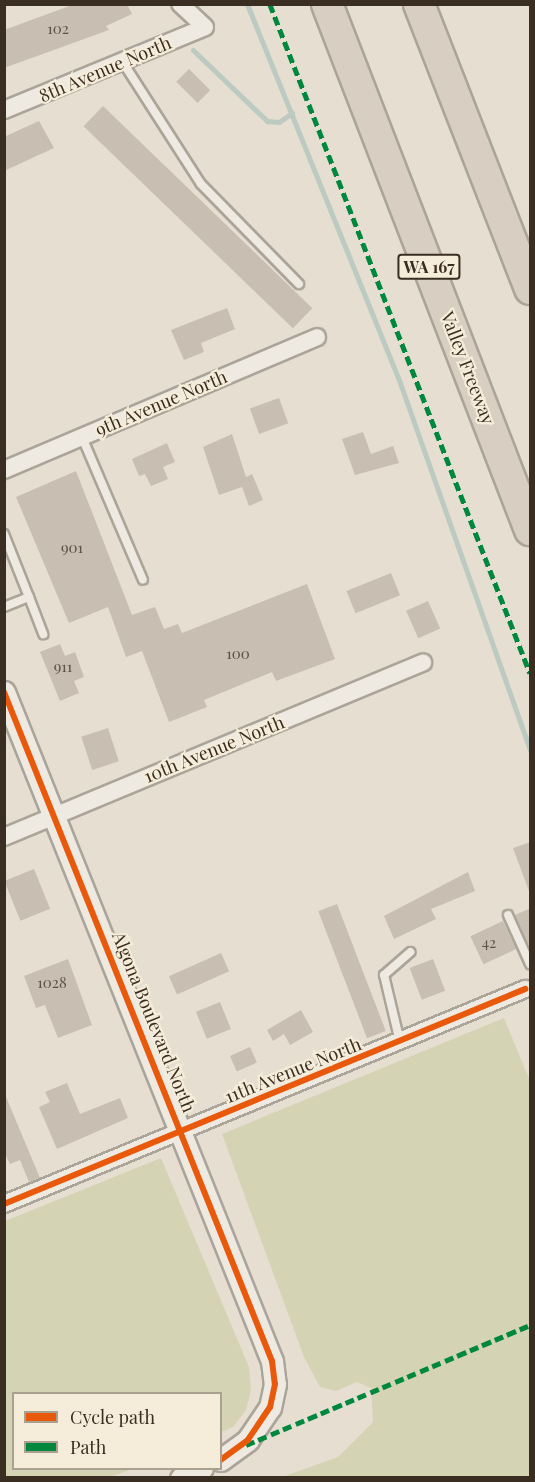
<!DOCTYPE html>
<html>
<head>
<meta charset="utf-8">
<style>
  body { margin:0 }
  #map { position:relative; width:535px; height:1482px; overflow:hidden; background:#e5ded1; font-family:"Playfair Display",serif }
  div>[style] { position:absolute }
  .green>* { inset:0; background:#d4d4b4 }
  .stream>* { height:5px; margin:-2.5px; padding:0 2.5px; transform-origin:2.5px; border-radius:2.5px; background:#bccac1 }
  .building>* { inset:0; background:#c9beb2; transform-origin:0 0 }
  .roads { filter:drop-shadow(2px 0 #aba499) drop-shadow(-2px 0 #aba499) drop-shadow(0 2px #aba499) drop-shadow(0 -2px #aba499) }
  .service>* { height:8px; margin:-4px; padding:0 4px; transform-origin:4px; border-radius:4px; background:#eeeae2 }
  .minor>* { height:16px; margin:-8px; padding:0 8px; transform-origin:8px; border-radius:8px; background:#eeeae2 }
  .tertiary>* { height:21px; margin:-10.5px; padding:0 10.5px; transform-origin:10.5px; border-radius:10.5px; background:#eeeae2 }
  .motorway>* { height:30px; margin:-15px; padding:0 15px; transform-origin:15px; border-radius:15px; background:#d8cfc2 }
  .quiet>* { height:4.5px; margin-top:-2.25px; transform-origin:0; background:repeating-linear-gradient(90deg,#00873e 0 9px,transparent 0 13.5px) }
  .cycleway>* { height:6px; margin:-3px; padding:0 3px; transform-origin:3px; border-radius:3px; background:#e8590c }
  span { translate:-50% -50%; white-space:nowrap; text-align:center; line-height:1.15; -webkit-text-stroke:4.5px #f5ecd9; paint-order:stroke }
  .number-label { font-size:15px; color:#5e5145 }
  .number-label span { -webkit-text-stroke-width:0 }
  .shield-label span { padding:2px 4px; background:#f5ecd9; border:2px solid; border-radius:4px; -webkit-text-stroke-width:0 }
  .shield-label { font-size:16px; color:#3a2d21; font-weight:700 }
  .street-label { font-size:18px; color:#3a2d21 }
  .frame { position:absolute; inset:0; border:6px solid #3a2d21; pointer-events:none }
  .legend { position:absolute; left:12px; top:1392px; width:210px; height:78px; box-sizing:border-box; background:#f5ecd9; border:2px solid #aaa08f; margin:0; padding:8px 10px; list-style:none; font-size:18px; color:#3a2d21 }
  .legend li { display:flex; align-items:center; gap:12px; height:30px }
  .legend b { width:30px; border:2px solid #aaa08f }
</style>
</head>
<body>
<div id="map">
  <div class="green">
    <i style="clip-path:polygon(504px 1018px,530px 1081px,530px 1477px,282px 1477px,338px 1457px,373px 1422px,371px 1388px,357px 1382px,336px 1391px,320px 1387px,304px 1357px,222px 1134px)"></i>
    <i style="clip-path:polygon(161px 1158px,249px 1367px,251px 1390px,246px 1410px,233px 1427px,221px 1432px,220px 1394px,14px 1394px,14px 1468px,132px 1469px,110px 1477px,5px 1477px,5px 1221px)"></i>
  </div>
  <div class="stream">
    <i style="left:247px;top:4px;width:406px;rotate:68deg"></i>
    <i style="left:399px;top:380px;width:393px;rotate:70.5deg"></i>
    <i style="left:193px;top:50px;width:103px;rotate:43.8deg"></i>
    <i style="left:267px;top:121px;width:12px;rotate:5deg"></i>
    <i style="left:279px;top:122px;width:16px;rotate:-35deg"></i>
  </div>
  <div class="building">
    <i style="clip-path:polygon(75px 4px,127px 4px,132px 14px,106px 26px,109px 30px,4px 68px,4px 30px)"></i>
    <i style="left:189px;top:69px;width:30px;height:18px;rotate:45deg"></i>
    <i style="left:103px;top:106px;width:291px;height:28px;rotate:44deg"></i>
    <i style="clip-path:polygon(39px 121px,54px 148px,4px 171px,4px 137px)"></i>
    <i style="clip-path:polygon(227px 308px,235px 329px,201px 343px,204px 352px,184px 360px,171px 330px)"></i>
    <i style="left:279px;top:398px;width:27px;height:31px;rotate:70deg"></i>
    <i style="clip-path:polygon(363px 432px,371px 454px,393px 446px,399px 463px,355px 475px,342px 439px)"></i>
    <i style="clip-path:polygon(232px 434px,246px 477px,252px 474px,263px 500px,249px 506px,242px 487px,219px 495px,203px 447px)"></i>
    <i style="clip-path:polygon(167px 443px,175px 462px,163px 467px,168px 479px,151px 486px,145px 474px,139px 476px,132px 459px)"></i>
    <i style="clip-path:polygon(76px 471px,132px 615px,155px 607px,164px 629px,178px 624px,182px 633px,307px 584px,335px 659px,276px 681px,272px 672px,204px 700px,207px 707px,169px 722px,142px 651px,126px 657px,108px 607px,69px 623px,16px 497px)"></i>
    <i style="left:391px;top:573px;width:24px;height:48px;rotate:68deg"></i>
    <i style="left:428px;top:601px;width:30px;height:24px;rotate:66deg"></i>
    <i style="clip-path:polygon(60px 644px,65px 656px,75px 652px,84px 677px,74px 681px,79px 693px,60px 701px,40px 652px)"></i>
    <i style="left:108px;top:728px;width:35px;height:28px;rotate:72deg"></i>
    <i style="clip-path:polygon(531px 842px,531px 891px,529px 891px,513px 848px)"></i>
    <i style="left:34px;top:869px;width:43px;height:32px;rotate:68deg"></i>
    <i style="clip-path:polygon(468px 872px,475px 891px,431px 909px,436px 919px,394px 939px,384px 916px)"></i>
    <i style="left:337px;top:904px;width:136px;height:20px;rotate:69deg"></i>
    <i style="clip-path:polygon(531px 908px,531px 943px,528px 944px,515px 915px)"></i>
    <i style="left:503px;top:921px;width:31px;height:36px;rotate:65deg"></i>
    <i style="left:221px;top:953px;width:20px;height:57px;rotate:66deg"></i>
    <i style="clip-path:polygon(68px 959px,92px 1025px,58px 1038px,45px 1005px,36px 1008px,24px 976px)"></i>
    <i style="left:433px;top:959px;width:34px;height:25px;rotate:69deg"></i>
    <i style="left:220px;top:1002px;width:29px;height:26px;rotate:68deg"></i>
    <i style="clip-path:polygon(301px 1010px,313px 1032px,290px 1045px,284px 1034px,273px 1041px,267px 1030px)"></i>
    <i style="left:250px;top:1047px;width:17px;height:22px;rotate:66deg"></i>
    <i style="clip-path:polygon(67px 1083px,80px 1114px,120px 1098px,128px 1118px,57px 1149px,39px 1107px,50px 1102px,45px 1092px)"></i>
    <i style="clip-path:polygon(4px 1092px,40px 1178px,29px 1182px,20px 1160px,10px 1164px,4px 1152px)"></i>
  </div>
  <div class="roads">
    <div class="service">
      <i style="left:122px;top:61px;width:146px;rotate:57.3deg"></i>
      <i style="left:201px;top:184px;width:140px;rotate:45.6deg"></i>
      <i style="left:82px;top:437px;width:155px;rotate:66.9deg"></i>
      <i style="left:4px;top:534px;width:68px;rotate:68.4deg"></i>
      <i style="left:4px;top:607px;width:27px;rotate:-22deg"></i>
      <i style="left:29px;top:597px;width:40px;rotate:69deg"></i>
      <i style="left:508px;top:915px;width:54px;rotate:65.8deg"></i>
      <i style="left:400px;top:1042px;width:69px;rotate:-103.4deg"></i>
      <i style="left:384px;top:975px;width:35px;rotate:-41deg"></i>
    </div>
    <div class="minor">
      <i style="left:4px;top:110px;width:217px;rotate:-22.4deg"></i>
      <i style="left:205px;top:27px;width:34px;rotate:-137deg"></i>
      <i style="left:4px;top:470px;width:340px;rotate:-23deg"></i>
      <i style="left:4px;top:837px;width:454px;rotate:-22.6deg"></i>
      <i style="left:4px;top:1204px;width:564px;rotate:-22.42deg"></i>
    </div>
    <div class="tertiary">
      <i style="left:4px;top:692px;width:721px;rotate:68.17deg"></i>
      <i style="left:272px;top:1361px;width:23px;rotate:83deg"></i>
      <i style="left:275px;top:1384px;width:24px;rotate:102deg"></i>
      <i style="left:270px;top:1407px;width:40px;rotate:124deg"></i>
      <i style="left:248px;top:1440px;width:34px;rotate:144deg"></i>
      <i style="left:181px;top:1478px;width:23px;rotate:-25deg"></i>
    </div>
    <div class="motorway">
      <i style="left:327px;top:4px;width:564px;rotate:68.9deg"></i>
      <i style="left:419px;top:4px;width:306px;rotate:68.7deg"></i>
    </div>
  </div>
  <div class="quiet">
    <i style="left:270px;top:4px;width:718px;rotate:68.76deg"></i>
    <i style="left:246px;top:1445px;width:308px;rotate:-22.9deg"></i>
  </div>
  <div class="cycleway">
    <i style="left:4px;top:692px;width:721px;rotate:68.17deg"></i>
    <i style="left:272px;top:1361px;width:23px;rotate:83deg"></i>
    <i style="left:275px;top:1384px;width:24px;rotate:102deg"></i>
    <i style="left:270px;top:1407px;width:40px;rotate:124deg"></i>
    <i style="left:248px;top:1440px;width:34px;rotate:144deg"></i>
    <i style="left:4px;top:1204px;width:564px;rotate:-22.42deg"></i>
  </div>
  <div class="number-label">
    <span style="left:58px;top:29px">102</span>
    <span style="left:72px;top:548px">901</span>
    <span style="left:238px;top:654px">100</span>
    <span style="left:63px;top:667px">911</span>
    <span style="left:489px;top:943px">42</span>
    <span style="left:52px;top:983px">1028</span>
  </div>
  <div class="shield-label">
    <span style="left:429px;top:267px">WA 167</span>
  </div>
  <div class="street-label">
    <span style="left:105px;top:69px;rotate:-23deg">8th Avenue North</span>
    <span style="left:468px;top:368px;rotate:69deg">Valley Freeway</span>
    <span style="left:161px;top:403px;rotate:-23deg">9th Avenue North</span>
    <span style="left:214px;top:749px;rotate:-22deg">10th Avenue North</span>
    <span style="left:154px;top:1022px;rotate:68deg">Algona Boulevard North</span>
    <span style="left:293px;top:1070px;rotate:-22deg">11th Avenue North</span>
  </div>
  <div class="frame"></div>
  <ul class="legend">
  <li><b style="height:8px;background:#e8590c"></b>Cycle path</li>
  <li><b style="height:8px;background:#00873e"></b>Path</li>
  </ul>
</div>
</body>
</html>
